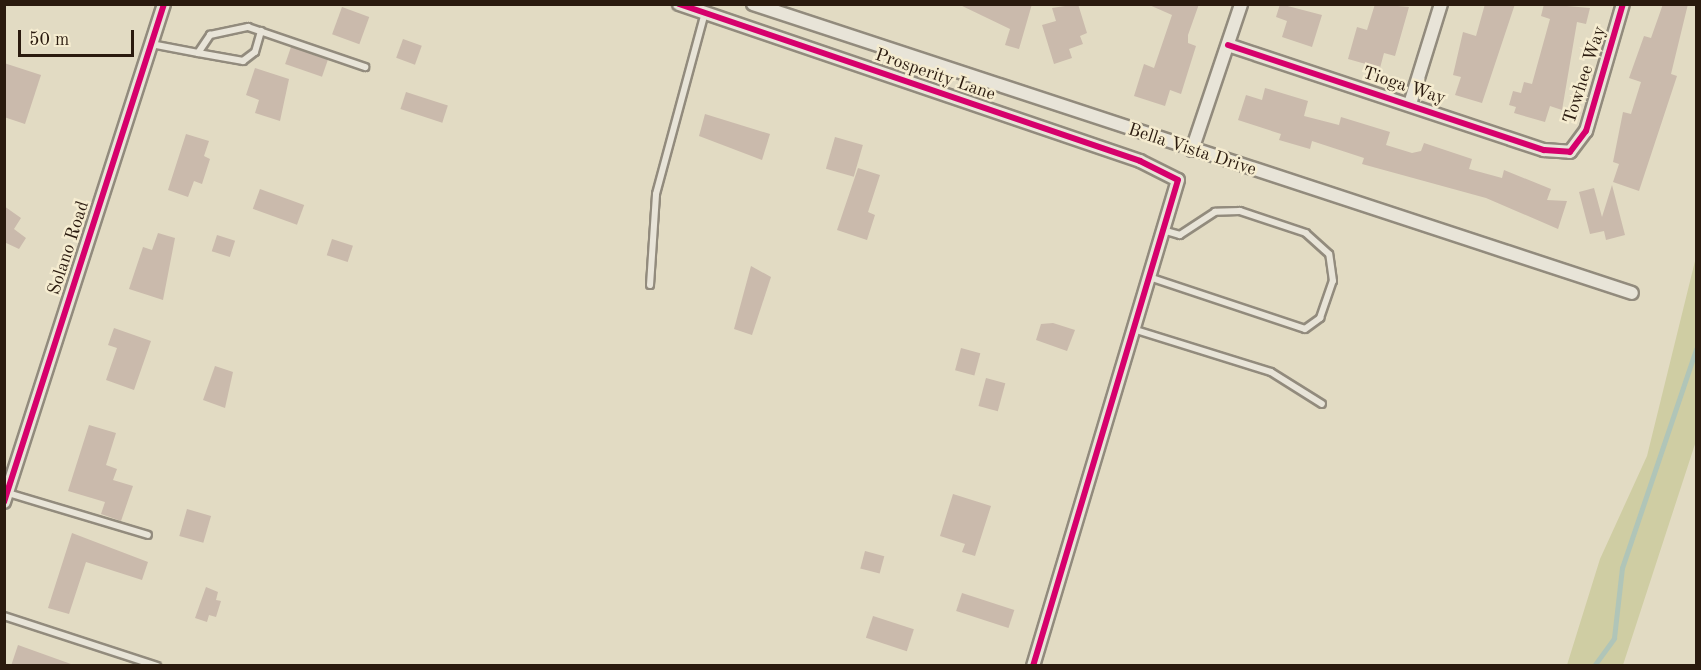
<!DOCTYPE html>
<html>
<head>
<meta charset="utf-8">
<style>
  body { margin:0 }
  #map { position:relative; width:1701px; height:670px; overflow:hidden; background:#e2dbc3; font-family:"Old Standard TT",serif }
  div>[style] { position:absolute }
  .green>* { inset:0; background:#cfcda3 }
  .stream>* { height:4.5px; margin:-2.25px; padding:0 2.25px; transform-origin:2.25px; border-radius:2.25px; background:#b0c5b8 }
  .building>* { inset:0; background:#cabaac; transform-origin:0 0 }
  .roads { filter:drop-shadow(2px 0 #928b7d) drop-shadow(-2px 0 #928b7d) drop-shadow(0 2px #928b7d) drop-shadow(0 -2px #928b7d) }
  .service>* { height:6px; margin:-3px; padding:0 3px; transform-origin:3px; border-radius:3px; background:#e8e4d8 }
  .minor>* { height:12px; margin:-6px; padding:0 6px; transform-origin:6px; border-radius:6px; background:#e8e4d8 }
  .cycleway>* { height:6px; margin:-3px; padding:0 3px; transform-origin:3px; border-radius:3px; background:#d6006c }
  span { translate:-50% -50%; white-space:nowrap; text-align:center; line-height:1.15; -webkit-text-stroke:5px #f5ecd0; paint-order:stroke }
  .street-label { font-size:18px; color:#2a1a0e }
  .frame { position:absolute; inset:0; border:6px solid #2a1a0e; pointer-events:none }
  .scale { position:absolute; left:18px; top:30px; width:116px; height:27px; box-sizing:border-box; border:3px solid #2a1a0e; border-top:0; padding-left:8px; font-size:18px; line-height:21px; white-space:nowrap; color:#2a1a0e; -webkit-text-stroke:4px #f5ecd0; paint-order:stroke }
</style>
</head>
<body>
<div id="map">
  <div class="green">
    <i style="clip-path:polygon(1696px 257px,1696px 441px,1623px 665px,1567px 665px,1600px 559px,1647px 456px)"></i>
  </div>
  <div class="stream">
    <i style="left:1594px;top:666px;width:34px;rotate:-54deg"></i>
    <i style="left:1614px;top:638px;width:70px;rotate:-83.5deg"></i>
    <i style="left:1622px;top:568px;width:231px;rotate:-71.3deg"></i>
  </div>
  <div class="building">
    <i style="clip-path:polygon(958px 4px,1032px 4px,1019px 49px,1005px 45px,1010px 29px)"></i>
    <i style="clip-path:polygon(1078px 4px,1087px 33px,1080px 36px,1083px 44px,1069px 49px,1072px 58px,1054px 64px,1042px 25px,1056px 21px,1052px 8px)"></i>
    <i style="clip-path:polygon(1147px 4px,1199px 4px,1188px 35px,1188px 43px,1196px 46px,1181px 94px,1170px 90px,1165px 106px,1134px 96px,1144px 64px,1154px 68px,1172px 15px)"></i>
    <i style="clip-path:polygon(1280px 4px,1322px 15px,1312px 47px,1282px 37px,1287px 21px,1276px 17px)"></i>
    <i style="clip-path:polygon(1375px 4px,1409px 7px,1395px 56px,1384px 53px,1380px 68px,1348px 59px,1357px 27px,1367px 30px)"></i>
    <i style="clip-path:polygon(1485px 4px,1515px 4px,1482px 103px,1455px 95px,1461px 77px,1453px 75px,1463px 32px,1476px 36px)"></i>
    <i style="clip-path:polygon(1544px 4px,1590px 8px,1586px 24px,1577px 22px,1562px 110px,1550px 106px,1545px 122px,1514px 113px,1516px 107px,1509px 105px,1513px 91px,1521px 93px,1524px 82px,1532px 84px,1550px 19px,1541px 16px)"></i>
    <i style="clip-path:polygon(1663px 4px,1688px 4px,1671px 74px,1677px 76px,1639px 191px,1613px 182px,1619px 164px,1613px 162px,1623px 112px,1631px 114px,1641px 82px,1629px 78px,1644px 36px,1651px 38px)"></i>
    <i style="left:342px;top:7px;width:29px;height:29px;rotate:20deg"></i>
    <i style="left:403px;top:39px;width:20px;height:20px;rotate:20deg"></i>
    <i style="left:291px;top:47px;width:39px;height:18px;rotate:19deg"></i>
    <i style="clip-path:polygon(4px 63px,41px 75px,25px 124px,4px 117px)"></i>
    <i style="clip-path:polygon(255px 68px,289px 79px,280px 121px,255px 113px,259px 100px,246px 95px)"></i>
    <i style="clip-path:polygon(1265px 88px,1308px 101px,1304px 116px,1339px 125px,1341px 117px,1390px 132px,1386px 145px,1412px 153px,1421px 151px,1424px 143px,1472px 159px,1469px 169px,1502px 178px,1504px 170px,1551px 189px,1547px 200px,1567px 201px,1558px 229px,1486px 198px,1362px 164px,1364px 158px,1312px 141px,1310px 149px,1279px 140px,1281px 134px,1238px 120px,1246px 95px,1262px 100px)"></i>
    <i style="left:406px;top:92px;width:44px;height:18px;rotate:18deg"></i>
    <i style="clip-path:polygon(705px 114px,770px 134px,762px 160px,699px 136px)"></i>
    <i style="clip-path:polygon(186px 134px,209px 141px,204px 156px,210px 159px,202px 184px,194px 181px,188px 197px,168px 190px)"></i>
    <i style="left:835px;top:137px;width:29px;height:33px;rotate:16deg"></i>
    <i style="clip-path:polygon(858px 168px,880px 175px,868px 212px,875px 215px,867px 240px,837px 230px)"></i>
    <i style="clip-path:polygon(1612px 185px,1625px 235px,1606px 240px,1604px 231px,1590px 234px,1579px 192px,1594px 188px,1602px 217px)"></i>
    <i style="left:260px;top:189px;width:47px;height:21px;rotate:20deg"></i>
    <i style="clip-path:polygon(4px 206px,21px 218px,14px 229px,26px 238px,19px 249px,4px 242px)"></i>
    <i style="clip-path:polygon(158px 233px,175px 238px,163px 300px,129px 289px,143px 247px,152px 250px)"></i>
    <i style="left:217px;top:235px;width:19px;height:17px;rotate:18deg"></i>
    <i style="left:332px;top:239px;width:22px;height:17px;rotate:18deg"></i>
    <i style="clip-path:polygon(751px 266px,771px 277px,752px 335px,734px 329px)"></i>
    <i style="clip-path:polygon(1053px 323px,1075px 330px,1067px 351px,1036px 340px,1041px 324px)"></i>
    <i style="clip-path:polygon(114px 328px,151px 341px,134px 390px,106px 380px,117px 348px,108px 345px)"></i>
    <i style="left:961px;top:348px;width:20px;height:23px;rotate:15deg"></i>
    <i style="clip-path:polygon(215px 366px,233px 372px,225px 408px,203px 400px)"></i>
    <i style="left:986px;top:378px;width:20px;height:29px;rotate:15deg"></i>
    <i style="clip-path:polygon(89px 425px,116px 433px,106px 465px,117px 469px,113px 480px,133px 486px,121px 521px,101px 514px,105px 502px,68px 491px)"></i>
    <i style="clip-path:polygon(953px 494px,991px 506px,975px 556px,962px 552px,965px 544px,940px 536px)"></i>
    <i style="left:187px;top:509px;width:25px;height:28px;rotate:16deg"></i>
    <i style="clip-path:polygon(72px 533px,148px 562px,142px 580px,86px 562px,69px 614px,48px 608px)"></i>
    <i style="left:865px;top:551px;width:20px;height:18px;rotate:15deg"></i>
    <i style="clip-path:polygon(206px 587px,218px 592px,216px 600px,221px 601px,216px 617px,209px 615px,207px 622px,195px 618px)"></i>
    <i style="left:962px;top:593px;width:55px;height:19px;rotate:18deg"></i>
    <i style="left:873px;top:616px;width:43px;height:23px;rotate:18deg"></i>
    <i style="clip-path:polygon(18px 645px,71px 664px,71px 666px,11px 666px)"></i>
  </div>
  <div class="roads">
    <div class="service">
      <i style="left:151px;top:44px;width:48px;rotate:10.8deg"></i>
      <i style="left:198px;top:53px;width:22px;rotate:-56deg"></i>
      <i style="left:210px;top:35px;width:39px;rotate:-12deg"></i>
      <i style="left:248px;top:27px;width:124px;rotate:18.9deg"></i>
      <i style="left:198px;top:53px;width:46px;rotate:10.1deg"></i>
      <i style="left:243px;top:61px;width:15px;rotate:-37deg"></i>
      <i style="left:255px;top:52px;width:22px;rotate:-74deg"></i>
      <i style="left:1152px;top:278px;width:161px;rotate:18.4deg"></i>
      <i style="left:1305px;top:329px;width:19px;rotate:-36deg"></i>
      <i style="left:1320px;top:318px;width:39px;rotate:-71deg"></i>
      <i style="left:1333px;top:281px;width:27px;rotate:-98deg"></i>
      <i style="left:1329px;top:254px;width:31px;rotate:-138deg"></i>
      <i style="left:1306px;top:233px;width:70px;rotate:-161.6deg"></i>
      <i style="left:1240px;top:211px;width:25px;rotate:178deg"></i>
      <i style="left:1215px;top:212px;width:42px;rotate:146.7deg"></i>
      <i style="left:1180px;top:235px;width:15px;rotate:-164deg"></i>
      <i style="left:650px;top:285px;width:91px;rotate:-86.2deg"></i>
      <i style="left:656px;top:194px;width:188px;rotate:-74.9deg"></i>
      <i style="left:1136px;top:330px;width:141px;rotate:17.3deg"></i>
      <i style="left:1271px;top:372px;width:60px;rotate:32.1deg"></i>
      <i style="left:8px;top:493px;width:146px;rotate:16.7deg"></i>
      <i style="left:4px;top:616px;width:161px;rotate:18.1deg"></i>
    </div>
    <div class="minor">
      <i style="left:679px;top:4px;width:487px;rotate:18.8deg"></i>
      <i style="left:1140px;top:161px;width:42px;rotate:26.6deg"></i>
      <i style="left:1178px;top:180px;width:507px;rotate:106.61deg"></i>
      <i style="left:753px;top:4px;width:925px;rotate:18.2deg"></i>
      <i style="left:1228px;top:45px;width:333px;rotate:18.4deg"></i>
      <i style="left:1544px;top:150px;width:26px;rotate:4deg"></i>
      <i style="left:1570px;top:152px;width:26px;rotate:-53deg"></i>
      <i style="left:1586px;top:131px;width:132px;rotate:-73.8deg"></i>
      <i style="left:1410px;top:104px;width:105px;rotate:-72.8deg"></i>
      <i style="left:1192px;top:150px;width:154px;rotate:-71.4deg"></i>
      <i style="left:4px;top:502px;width:523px;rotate:-72.19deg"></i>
    </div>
  </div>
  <div class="cycleway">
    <i style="left:679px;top:4px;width:487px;rotate:18.8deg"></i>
    <i style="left:1140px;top:161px;width:42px;rotate:26.6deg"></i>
    <i style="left:1178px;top:180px;width:507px;rotate:106.61deg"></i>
    <i style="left:1228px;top:45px;width:333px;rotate:18.4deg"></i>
    <i style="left:1544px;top:150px;width:26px;rotate:4deg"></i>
    <i style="left:1570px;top:152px;width:26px;rotate:-53deg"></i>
    <i style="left:1586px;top:131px;width:132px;rotate:-73.8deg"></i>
    <i style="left:4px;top:502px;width:523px;rotate:-72.19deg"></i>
  </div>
  <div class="street-label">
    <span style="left:935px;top:75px;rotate:19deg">Prosperity Lane</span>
    <span style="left:1585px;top:75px;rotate:-72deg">Towhee Way</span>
    <span style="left:1404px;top:86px;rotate:18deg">Tioga Way</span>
    <span style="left:1192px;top:150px;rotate:18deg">Bella Vista Drive</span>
    <span style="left:69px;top:248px;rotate:-72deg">Solano Road</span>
  </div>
  <div class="frame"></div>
  <div class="scale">50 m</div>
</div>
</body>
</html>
